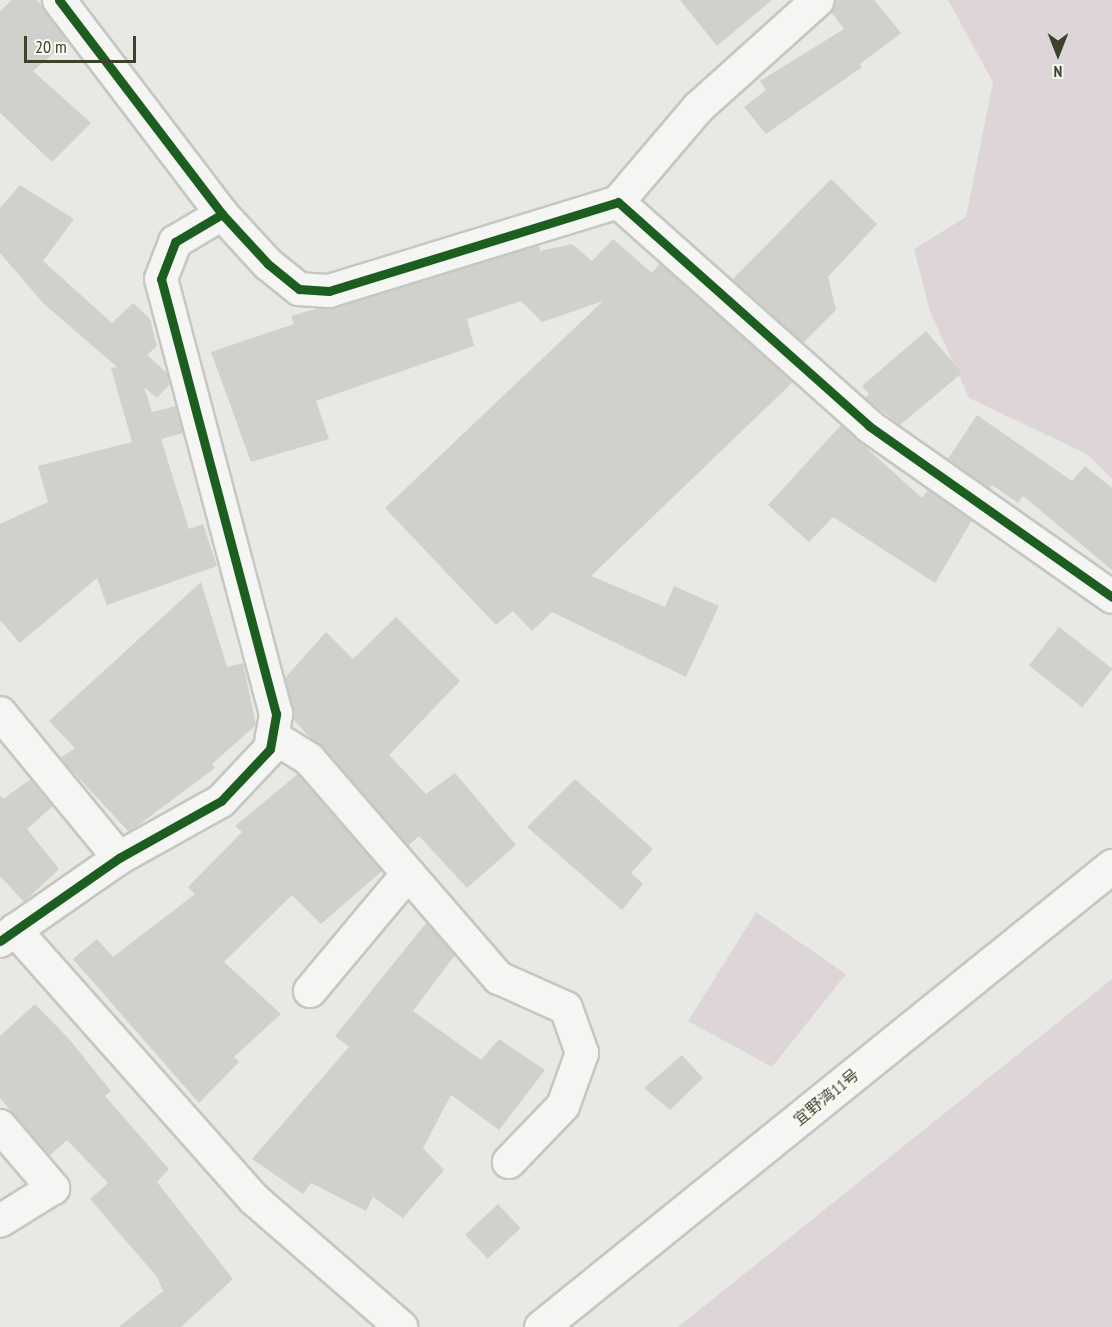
<!DOCTYPE html>
<html>
<head>
<meta charset="utf-8">
<style>
  body { margin:0 }
  #map { position:relative; width:1112px; height:1327px; overflow:hidden; background:#e8e9e5; font-family:"PT Sans Narrow","Noto Sans JP",sans-serif }
  div>[style] { position:absolute }
  .green>* { inset:0; background:#ded5d8 }
  .building>* { inset:0; background:#d0d1cd; transform-origin:0 0 }
  .roads { filter:drop-shadow(2px 0 #c6c7c3) drop-shadow(-2px 0 #c6c7c3) drop-shadow(0 2px #c6c7c3) drop-shadow(0 -2px #c6c7c3) }
  .minor>* { height:32px; margin:-16px; padding:0 16px; transform-origin:16px; border-radius:16px; background:#f5f6f3 }
  .tertiary>* { height:33px; margin:-16.5px; padding:0 16.5px; transform-origin:16.5px; border-radius:16.5px; background:#f5f6f3 }
  .cycleway>* { height:9px; margin:-4.5px; padding:0 4.5px; transform-origin:4.5px; border-radius:4.5px; background:#1b5e20 }
  span { translate:-50% -50%; white-space:nowrap; text-align:center; line-height:1.15; -webkit-text-stroke:6px #f7f8f2; paint-order:stroke }
  .street-label { font-size:16px; color:#3c432a }
  .north { position:absolute; left:1028px; top:24px; width:60px; height:60px; -webkit-text-stroke:4px #f7f8f2; paint-order:stroke; rotate:180deg; font-size:16px; font-weight:700; line-height:24px; text-align:center; color:#3c432a }
  .north::after { content:''; display:block; margin:auto; width:21px; height:27px; background:#3c432a; clip-path:polygon(50% 0,100% 100%,50% 72%,0 100%) }
  .scale { position:absolute; left:24px; top:36px; width:112px; height:27px; box-sizing:border-box; border:3px solid #3c432a; border-top:0; padding-left:8px; font-size:18px; line-height:21px; white-space:nowrap; color:#3c432a; -webkit-text-stroke:4px #f7f8f2; paint-order:stroke }
</style>
</head>
<body>
<div id="map">
  <div class="green">
    <i style="clip-path:polygon(948px 0,1112px 0,1112px 479px,1087px 454px,969px 398px,930px 311px,914px 249px,966px 217px,993px 82px)"></i>
    <i style="clip-path:polygon(756px 912px,846px 974px,772px 1067px,688px 1021px)"></i>
    <i style="clip-path:polygon(1112px 979px,1112px 1327px,678px 1327px)"></i>
  </div>
  <div class="building">
    <i style="clip-path:polygon(12px 0,37px 0,68px 41px,33px 71px,91px 123px,52px 162px,0 113px,0 11px)"></i>
    <i style="clip-path:polygon(680px 0,772px 0,717px 46px)"></i>
    <i style="clip-path:polygon(835px 0,874px 0,901px 33px,860px 64px,862px 67px,766px 134px,744px 107px,766px 90px,760px 81px,844px 29px,831px 12px)"></i>
    <i style="clip-path:polygon(831px 179px,877px 224px,828px 277px,836px 310px,803px 343px,732px 280px)"></i>
    <i style="clip-path:polygon(20px 185px,74px 219px,43px 261px,112px 323px,133px 303px,150px 319px,157px 346px,147px 355px,167px 373px,170px 384px,157px 398px,144px 387px,152px 412px,176px 406px,183px 433px,161px 439px,189px 529px,203px 524px,217px 566px,107px 605px,97px 578px,20px 643px,0 620px,0 524px,48px 502px,38px 466px,132px 442px,111px 368px,117px 367px,44px 304px,0 253px,0 208px)"></i>
    <i style="clip-path:polygon(613px 239px,652px 273px,660px 263px,793px 382px,591px 576px,665px 607px,674px 586px,719px 606px,686px 677px,552px 612px,532px 631px,513px 611px,496px 625px,385px 508px,603px 301px,542px 322px,521px 301px,467px 319px,474px 346px,316px 401px,329px 439px,251px 462px,211px 352px,294px 324px,291px 316px,539px 245px,540px 251px,572px 244px,592px 261px)"></i>
    <i style="clip-path:polygon(926px 331px,962px 373px,900px 425px,865px 398px,869px 394px,862px 386px)"></i>
    <i style="clip-path:polygon(977px 415px,1072px 481px,1085px 466px,1112px 488px,1112px 570px,1023px 496px,1018px 503px,992px 485px,990px 489px,948px 459px)"></i>
    <i style="clip-path:polygon(841px 425px,922px 498px,928px 490px,972px 520px,935px 583px,833px 517px,809px 542px,768px 505px)"></i>
    <i style="clip-path:polygon(201px 582px,227px 667px,243px 663px,256px 725px,212px 764px,215px 768px,129px 832px,60px 758px,75px 748px,49px 721px)"></i>
    <i style="clip-path:polygon(396px 617px,460px 681px,389px 755px,426px 794px,455px 773px,516px 845px,467px 888px,419px 836px,408px 846px,293px 719px,285px 678px,326px 632px,353px 659px)"></i>
    <i style="left:1059px;top:627px;width:68px;height:49px;rotate:38deg"></i>
    <i style="clip-path:polygon(298px 774px,382px 871px,321px 924px,292px 895px,224px 962px,281px 1014px,234px 1057px,239px 1062px,199px 1103px,73px 959px,97px 939px,113px 957px,195px 894px,188px 887px,242px 832px,235px 826px)"></i>
    <i style="clip-path:polygon(31px 779px,53px 806px,27px 829px,59px 869px,24px 902px,0 876px,0 795px,3px 799px)"></i>
    <i style="clip-path:polygon(575px 779px,653px 849px,631px 873px,643px 884px,622px 910px,527px 827px)"></i>
    <i style="clip-path:polygon(427px 922px,455px 955px,413px 1011px,481px 1060px,499px 1039px,545px 1070px,499px 1130px,451px 1095px,423px 1148px,444px 1170px,403px 1218px,373px 1197px,366px 1211px,311px 1183px,303px 1194px,252px 1159px,349px 1047px,335px 1036px)"></i>
    <i style="clip-path:polygon(35px 1004px,69px 1039px,111px 1091px,105px 1096px,169px 1169px,157px 1182px,233px 1279px,181px 1327px,119px 1327px,163px 1291px,157px 1277px,90px 1199px,108px 1183px,67px 1140px,49px 1156px,0 1098px,0 1036px)"></i>
    <i style="clip-path:polygon(682px 1055px,703px 1078px,670px 1110px,644px 1088px)"></i>
    <i style="left:498px;top:1204px;width:33px;height:45px;rotate:47deg"></i>
  </div>
  <div class="roads">
    <div class="minor">
      <i style="left:59px;top:0;width:269px;rotate:52.7deg"></i>
      <i style="left:222px;top:214px;width:68px;rotate:47.4deg"></i>
      <i style="left:268px;top:264px;width:40px;rotate:39deg"></i>
      <i style="left:299px;top:289px;width:30px;rotate:4deg"></i>
      <i style="left:329px;top:291px;width:302px;rotate:-17.1deg"></i>
      <i style="left:618px;top:202px;width:336px;rotate:41.7deg"></i>
      <i style="left:869px;top:426px;width:297px;rotate:35.1deg"></i>
      <i style="left:618px;top:202px;width:123px;rotate:-49.6deg"></i>
      <i style="left:698px;top:108px;width:161px;rotate:-42deg"></i>
      <i style="left:0;top:713px;width:188px;rotate:50.6deg"></i>
      <i style="left:272px;top:736px;width:44px;rotate:31.9deg"></i>
      <i style="left:309px;top:759px;width:290px;rotate:49.1deg"></i>
      <i style="left:499px;top:978px;width:73px;rotate:24.1deg"></i>
      <i style="left:566px;top:1008px;width:48px;rotate:70.4deg"></i>
      <i style="left:582px;top:1053px;width:56px;rotate:109.7deg"></i>
      <i style="left:563px;top:1106px;width:78px;rotate:134deg"></i>
      <i style="left:15px;top:930px;width:361px;rotate:48.4deg"></i>
      <i style="left:255px;top:1200px;width:194px;rotate:41deg"></i>
      <i style="left:0;top:941px;width:145px;rotate:-34.9deg"></i>
      <i style="left:119px;top:858px;width:117px;rotate:-29.2deg"></i>
      <i style="left:221px;top:801px;width:71px;rotate:-46.7deg"></i>
      <i style="left:270px;top:749px;width:36px;rotate:-80deg"></i>
      <i style="left:276px;top:714px;width:450px;rotate:-104.8deg"></i>
      <i style="left:161px;top:279px;width:40px;rotate:-69deg"></i>
      <i style="left:175px;top:242px;width:55px;rotate:-30.8deg"></i>
      <i style="left:310px;top:991px;width:153px;rotate:-50.1deg"></i>
      <i style="left:0;top:1126px;width:82px;rotate:49.5deg"></i>
      <i style="left:53px;top:1188px;width:62px;rotate:148.1deg"></i>
    </div>
    <div class="tertiary">
      <i style="left:541px;top:1327px;width:734px;rotate:-38.92deg"></i>
    </div>
  </div>
  <div class="cycleway">
    <i style="left:59px;top:0;width:269px;rotate:52.7deg"></i>
    <i style="left:222px;top:214px;width:68px;rotate:47.4deg"></i>
    <i style="left:268px;top:264px;width:40px;rotate:39deg"></i>
    <i style="left:299px;top:289px;width:30px;rotate:4deg"></i>
    <i style="left:329px;top:291px;width:302px;rotate:-17.1deg"></i>
    <i style="left:618px;top:202px;width:336px;rotate:41.7deg"></i>
    <i style="left:869px;top:426px;width:297px;rotate:35.1deg"></i>
    <i style="left:0;top:941px;width:145px;rotate:-34.9deg"></i>
    <i style="left:119px;top:858px;width:117px;rotate:-29.2deg"></i>
    <i style="left:221px;top:801px;width:71px;rotate:-46.7deg"></i>
    <i style="left:270px;top:749px;width:36px;rotate:-80deg"></i>
    <i style="left:276px;top:714px;width:450px;rotate:-104.8deg"></i>
    <i style="left:161px;top:279px;width:40px;rotate:-69deg"></i>
    <i style="left:175px;top:242px;width:55px;rotate:-30.8deg"></i>
  </div>
  <div class="street-label">
    <span style="left:826px;top:1097px;rotate:-39deg">宜野湾11号</span>
  </div>
  <div class="north">N</div>
  <div class="scale">20 m</div>
</div>
</body>
</html>
